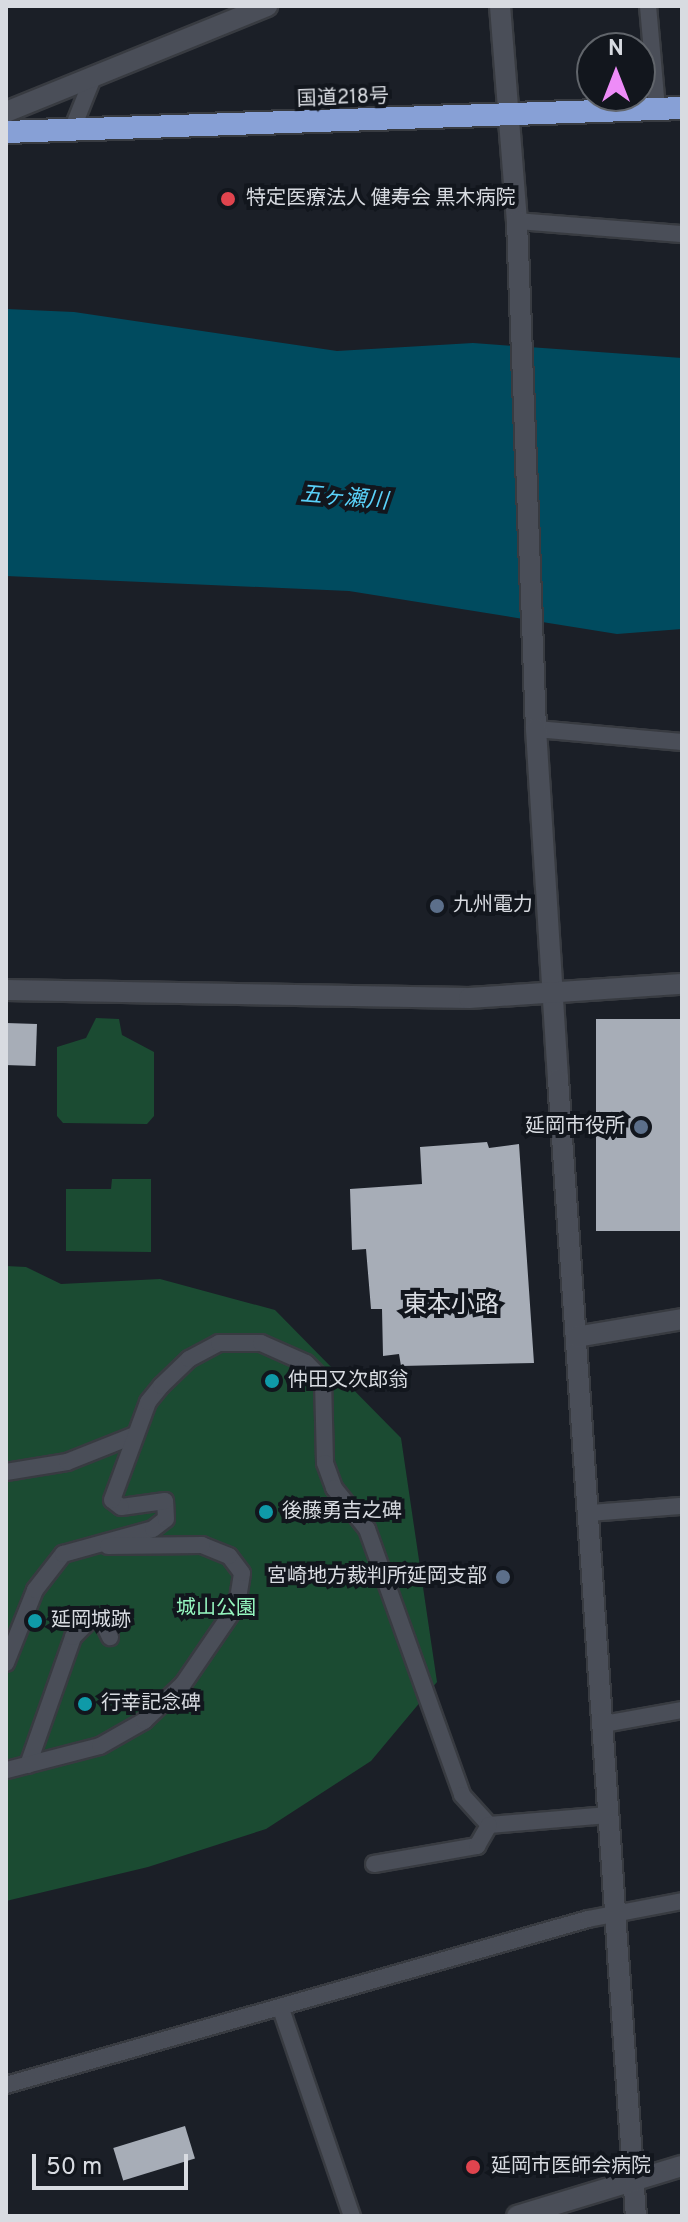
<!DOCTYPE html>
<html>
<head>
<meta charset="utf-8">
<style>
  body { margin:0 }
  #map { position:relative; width:688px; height:2222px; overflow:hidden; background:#1b1f27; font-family:Overpass,"Noto Sans JP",sans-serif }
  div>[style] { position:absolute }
  .green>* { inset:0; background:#1b4b32 }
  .water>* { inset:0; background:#004b5f }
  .building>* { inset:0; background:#a7adb7; transform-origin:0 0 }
  .roads { filter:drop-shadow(2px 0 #383b41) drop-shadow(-2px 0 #383b41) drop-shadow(0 2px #383b41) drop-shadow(0 -2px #383b41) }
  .minor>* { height:16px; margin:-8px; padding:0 8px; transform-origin:8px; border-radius:8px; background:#4a4e58 }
  .tertiary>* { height:20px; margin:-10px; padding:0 10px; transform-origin:10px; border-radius:10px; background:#4a4e58 }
  .trunk>* { height:22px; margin:-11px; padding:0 11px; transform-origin:11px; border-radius:11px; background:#87a0d6 }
  .dots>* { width:22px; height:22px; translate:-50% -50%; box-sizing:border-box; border:4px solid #12161d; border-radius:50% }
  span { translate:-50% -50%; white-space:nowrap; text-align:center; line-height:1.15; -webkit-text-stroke:8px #12161d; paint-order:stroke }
  .street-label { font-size:20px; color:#d8dbe1 }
  .poi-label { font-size:20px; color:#d8dbe1 }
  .left { translate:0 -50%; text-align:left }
  .right { translate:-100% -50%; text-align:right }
  .park-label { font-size:20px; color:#95f6bf }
  .water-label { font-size:22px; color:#5ad2fa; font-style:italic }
  .quarter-label { font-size:24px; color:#d8dbe1 }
  .frame { position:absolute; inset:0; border:8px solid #d8dbe1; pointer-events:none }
  .north { position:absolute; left:576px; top:32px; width:80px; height:80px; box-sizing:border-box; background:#12161d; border:2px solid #61656b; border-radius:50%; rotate:0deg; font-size:22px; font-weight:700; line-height:32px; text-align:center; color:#d8dbe1 }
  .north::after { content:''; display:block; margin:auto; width:28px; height:36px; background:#ee8cf8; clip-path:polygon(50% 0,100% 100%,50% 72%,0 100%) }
  .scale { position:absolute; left:32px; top:2154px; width:156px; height:36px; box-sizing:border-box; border:4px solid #d8dbe1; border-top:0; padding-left:10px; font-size:24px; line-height:28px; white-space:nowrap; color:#d8dbe1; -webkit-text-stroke:6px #12161d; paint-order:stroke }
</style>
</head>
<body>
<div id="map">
  <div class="green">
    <i style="clip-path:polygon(96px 1018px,119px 1019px,122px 1035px,154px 1052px,154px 1116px,147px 1124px,63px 1123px,57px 1116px,57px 1047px,86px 1038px)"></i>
    <i style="clip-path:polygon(112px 1179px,151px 1179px,151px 1252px,66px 1251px,66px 1189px,111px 1189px)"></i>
    <i style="clip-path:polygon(6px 1266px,26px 1267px,61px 1284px,160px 1279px,275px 1310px,401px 1438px,437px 1682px,371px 1761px,266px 1829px,148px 1867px,6px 1901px)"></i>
  </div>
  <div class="water">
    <i style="clip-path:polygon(6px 309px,74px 312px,337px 351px,473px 343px,682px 358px,682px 629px,617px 634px,349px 591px,6px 576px)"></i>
  </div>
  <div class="building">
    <i style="left:682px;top:1019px;width:212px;height:86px;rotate:90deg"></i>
    <i style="left:6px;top:1023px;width:31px;height:42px;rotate:2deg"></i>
    <i style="clip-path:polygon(487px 1142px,489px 1148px,519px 1144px,534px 1363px,401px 1366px,399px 1354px,383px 1356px,382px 1309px,371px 1309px,366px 1249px,352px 1250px,350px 1189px,422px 1184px,420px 1147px)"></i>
    <i style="left:185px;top:2126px;width:34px;height:75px;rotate:73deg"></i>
  </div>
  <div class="roads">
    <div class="minor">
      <i style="left:648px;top:6px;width:103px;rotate:85deg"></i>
      <i style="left:72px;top:130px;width:54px;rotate:-68.2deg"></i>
      <i style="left:517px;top:221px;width:166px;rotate:4.5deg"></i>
      <i style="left:536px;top:729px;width:147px;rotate:5.1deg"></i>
      <i style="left:6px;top:1472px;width:62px;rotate:-9.3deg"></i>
      <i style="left:67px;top:1462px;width:73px;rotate:-21.7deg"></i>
      <i style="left:590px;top:1513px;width:92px;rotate:-4.4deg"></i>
      <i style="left:6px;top:1663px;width:79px;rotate:-68.3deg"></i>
      <i style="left:35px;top:1590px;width:46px;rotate:-52.1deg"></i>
      <i style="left:63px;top:1554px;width:93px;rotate:-15.5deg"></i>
      <i style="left:153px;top:1529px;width:16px;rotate:-38deg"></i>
      <i style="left:166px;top:1519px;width:18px;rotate:-93deg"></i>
      <i style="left:165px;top:1501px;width:44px;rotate:172.2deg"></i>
      <i style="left:121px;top:1507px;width:11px;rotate:-142deg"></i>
      <i style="left:112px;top:1500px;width:104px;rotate:-69.8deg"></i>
      <i style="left:148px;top:1402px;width:21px;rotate:-51deg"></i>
      <i style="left:161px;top:1386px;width:39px;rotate:-44deg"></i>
      <i style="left:189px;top:1359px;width:34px;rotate:-28deg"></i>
      <i style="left:219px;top:1343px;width:42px"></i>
      <i style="left:261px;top:1343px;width:49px;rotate:24deg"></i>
      <i style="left:306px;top:1363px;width:24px;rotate:45deg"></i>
      <i style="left:323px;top:1380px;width:83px;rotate:88.6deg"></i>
      <i style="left:325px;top:1463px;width:27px;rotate:70deg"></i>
      <i style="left:334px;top:1488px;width:53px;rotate:51.2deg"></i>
      <i style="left:367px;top:1529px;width:282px;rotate:70.3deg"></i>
      <i style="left:462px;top:1795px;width:40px;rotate:48deg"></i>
      <i style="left:489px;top:1825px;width:120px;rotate:-4.8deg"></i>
      <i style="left:604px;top:1724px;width:79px;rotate:-10.2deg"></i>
      <i style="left:28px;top:1765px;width:136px;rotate:-70.6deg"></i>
      <i style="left:73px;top:1637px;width:24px;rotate:-45deg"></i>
      <i style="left:90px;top:1620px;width:12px"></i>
      <i style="left:102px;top:1620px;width:19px;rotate:65deg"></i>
      <i style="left:7px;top:1770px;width:96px;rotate:-14.5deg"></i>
      <i style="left:100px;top:1746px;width:51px;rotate:-29.6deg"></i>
      <i style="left:144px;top:1721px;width:54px;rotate:-43.5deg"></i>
      <i style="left:183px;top:1684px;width:96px;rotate:-55.6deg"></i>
      <i style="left:237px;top:1605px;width:32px;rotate:-81deg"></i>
      <i style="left:242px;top:1573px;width:21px;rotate:-127deg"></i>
      <i style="left:229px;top:1556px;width:29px;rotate:-158deg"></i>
      <i style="left:202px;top:1545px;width:94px;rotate:179.4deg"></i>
      <i style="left:374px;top:1864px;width:105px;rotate:-9.9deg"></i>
      <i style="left:477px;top:1846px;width:24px;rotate:-60deg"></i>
      <i style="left:281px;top:2009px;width:219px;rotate:71.1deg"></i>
      <i style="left:6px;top:2085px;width:605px;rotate:-15.92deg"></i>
      <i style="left:588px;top:1919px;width:96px;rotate:-10.8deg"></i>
    </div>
    <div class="tertiary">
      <i style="left:500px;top:6px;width:216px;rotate:85.5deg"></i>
      <i style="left:517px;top:221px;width:508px;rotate:87.86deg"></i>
      <i style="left:536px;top:729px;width:351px;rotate:86.4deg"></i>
      <i style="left:558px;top:1079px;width:1140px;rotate:86.08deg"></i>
      <i style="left:6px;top:112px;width:282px;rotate:-22.1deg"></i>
      <i style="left:6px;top:990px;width:463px;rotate:1deg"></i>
      <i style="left:469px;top:998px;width:213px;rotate:-3.8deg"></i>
      <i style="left:576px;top:1337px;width:108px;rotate:-9.6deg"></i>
      <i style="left:517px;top:2216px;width:172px;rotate:-16.9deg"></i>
    </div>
    <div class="trunk">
      <i style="left:6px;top:132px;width:676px;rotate:-2.03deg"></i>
    </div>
  </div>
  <div class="dots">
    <i style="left:228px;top:199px;background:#e0444e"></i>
    <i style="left:437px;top:906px;background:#5c6f8a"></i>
    <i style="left:641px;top:1127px;background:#5c6f8a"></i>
    <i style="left:272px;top:1381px;background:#0f9aa8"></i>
    <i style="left:266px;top:1512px;background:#0f9aa8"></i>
    <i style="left:503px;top:1577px;background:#5c6f8a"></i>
    <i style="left:35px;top:1621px;background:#0f9aa8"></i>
    <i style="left:85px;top:1704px;background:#0f9aa8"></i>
    <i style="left:473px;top:2167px;background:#e0444e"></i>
  </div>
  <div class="street-label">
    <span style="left:343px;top:99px;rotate:-2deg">国道218号</span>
  </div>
  <div class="poi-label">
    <span class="left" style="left:246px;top:199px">特定医療法人 健寿会 黒木病院</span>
    <span class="left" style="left:453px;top:906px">九州電力</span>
    <span class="right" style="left:625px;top:1127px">延岡市役所</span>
    <span class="left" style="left:288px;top:1381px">仲田又次郎翁</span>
    <span class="left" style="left:282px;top:1512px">後藤勇吉之碑</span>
    <span class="right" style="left:487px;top:1577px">宮崎地方裁判所延岡支部</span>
    <span class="left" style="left:51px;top:1621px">延岡城跡</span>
    <span class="left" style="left:101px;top:1704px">行幸記念碑</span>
    <span class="left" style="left:491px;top:2167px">延岡市医師会病院</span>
  </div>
  <div class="park-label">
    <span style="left:216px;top:1609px">城山公園</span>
  </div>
  <div class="water-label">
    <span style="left:344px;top:499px;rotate:5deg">五ヶ瀬川</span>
  </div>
  <div class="quarter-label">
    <span style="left:451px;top:1307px">東本小路</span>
  </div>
  <div class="frame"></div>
  <div class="north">N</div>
  <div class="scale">50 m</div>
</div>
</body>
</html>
